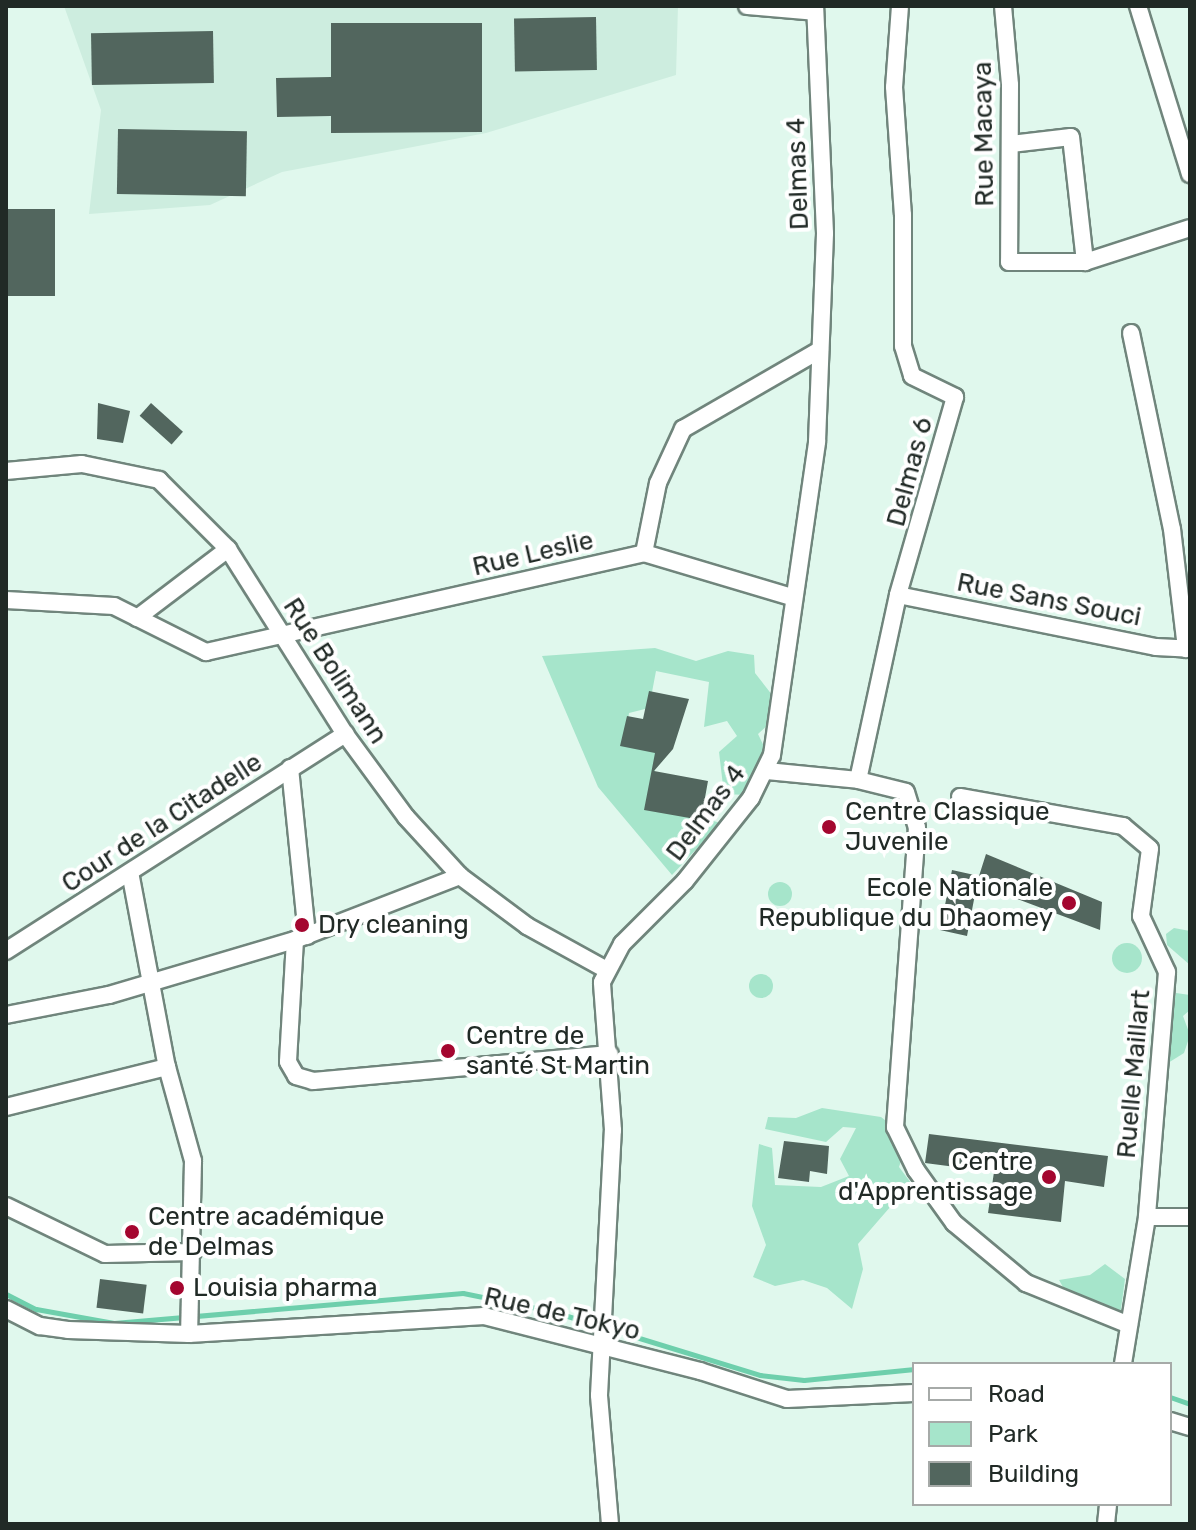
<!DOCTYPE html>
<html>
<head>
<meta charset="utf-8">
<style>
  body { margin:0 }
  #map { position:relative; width:1196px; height:1530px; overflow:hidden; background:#e0f8ed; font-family:Rubik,sans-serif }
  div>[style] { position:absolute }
  .built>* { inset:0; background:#cdeddf }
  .green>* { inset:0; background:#a6e5cb }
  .round { border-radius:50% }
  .stream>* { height:5px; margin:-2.5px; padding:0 2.5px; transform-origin:2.5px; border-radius:2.5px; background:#6ecfac }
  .building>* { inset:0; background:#52665e; transform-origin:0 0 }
  .roads { filter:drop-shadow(2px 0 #70857c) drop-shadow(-2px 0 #70857c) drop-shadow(0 2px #70857c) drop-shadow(0 -2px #70857c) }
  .minor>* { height:16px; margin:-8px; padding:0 8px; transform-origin:8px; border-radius:8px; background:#fff }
  .dots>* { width:22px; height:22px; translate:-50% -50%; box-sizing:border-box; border:4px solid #fff; border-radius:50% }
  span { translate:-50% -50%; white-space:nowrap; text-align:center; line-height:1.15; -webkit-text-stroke:8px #fff; paint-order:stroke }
  .street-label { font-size:26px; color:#212a26 }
  .poi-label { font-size:26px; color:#212a26 }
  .left { translate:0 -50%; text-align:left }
  .right { translate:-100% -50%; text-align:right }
  .frame { position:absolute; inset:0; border:8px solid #212a26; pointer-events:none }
  .legend { position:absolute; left:912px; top:1362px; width:260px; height:144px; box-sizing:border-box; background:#fff; border:2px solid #a6aaa8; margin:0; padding:10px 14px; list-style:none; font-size:24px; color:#212a26 }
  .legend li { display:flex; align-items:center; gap:16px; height:40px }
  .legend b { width:40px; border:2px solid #a6aaa8 }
</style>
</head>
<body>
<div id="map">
  <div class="built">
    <i style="clip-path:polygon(64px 6px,678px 6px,676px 75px,486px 133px,282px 172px,210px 205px,89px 214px,101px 110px)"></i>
  </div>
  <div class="green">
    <i style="clip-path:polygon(655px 648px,696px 661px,728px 651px,754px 655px,755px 673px,776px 700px,770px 723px,758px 734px,769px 757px,747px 795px,724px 794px,719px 752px,737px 736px,727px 721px,704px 727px,709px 682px,656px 671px,649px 708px,629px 713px,627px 729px,658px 742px,651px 805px,721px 823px,672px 875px,598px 787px,542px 656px)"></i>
    <i class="round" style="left:768px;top:882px;width:24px;height:24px"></i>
    <i style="clip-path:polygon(1174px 928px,1190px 931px,1190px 965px,1167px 945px,1166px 934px)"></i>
    <i class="round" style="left:1112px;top:943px;width:30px;height:30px"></i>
    <i class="round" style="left:749px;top:974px;width:24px;height:24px"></i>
    <i style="clip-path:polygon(1176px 993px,1190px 995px,1190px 1010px,1183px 1016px,1190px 1035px,1184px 1053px,1168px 1063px,1158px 1035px,1169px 1021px)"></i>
    <i style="clip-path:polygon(822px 1108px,881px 1117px,895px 1128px,891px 1144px,905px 1149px,899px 1167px,911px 1183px,858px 1244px,863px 1269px,852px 1309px,827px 1288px,803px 1280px,775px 1286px,753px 1277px,766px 1245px,752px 1206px,759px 1144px,772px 1148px,775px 1185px,821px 1187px,849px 1176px,840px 1159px,856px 1128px,843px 1127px,826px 1142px,765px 1129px,768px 1117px,796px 1118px)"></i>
    <i style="clip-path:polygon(1105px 1264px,1125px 1279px,1120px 1316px,1067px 1294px,1059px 1280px,1090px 1275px)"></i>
  </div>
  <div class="stream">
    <i style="left:6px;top:1294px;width:34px;rotate:27deg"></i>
    <i style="left:36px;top:1309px;width:79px;rotate:10.2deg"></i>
    <i style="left:114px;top:1323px;width:350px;rotate:-4.9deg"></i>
    <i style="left:463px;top:1293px;width:90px;rotate:11.6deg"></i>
    <i style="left:551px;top:1311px;width:219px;rotate:17deg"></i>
    <i style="left:760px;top:1375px;width:44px;rotate:6.5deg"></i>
    <i style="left:804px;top:1380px;width:111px;rotate:-5.7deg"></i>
    <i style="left:1170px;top:1397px;width:21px;rotate:19deg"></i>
  </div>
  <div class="building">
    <i style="left:596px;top:17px;width:53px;height:82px;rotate:89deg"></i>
    <i style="clip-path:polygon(331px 23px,482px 23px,482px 132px,331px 133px,331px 116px,277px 117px,276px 78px,331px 77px)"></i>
    <i style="left:213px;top:31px;width:52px;height:122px;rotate:89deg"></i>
    <i style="left:118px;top:129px;width:129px;height:65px;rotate:1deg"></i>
    <i style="left:6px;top:209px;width:49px;height:87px"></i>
    <i style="clip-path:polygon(98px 403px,130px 411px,123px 443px,97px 439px)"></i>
    <i style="left:151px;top:403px;width:43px;height:17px;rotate:42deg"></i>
    <i style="clip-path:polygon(649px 691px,689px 699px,673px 749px,654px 771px,708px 781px,701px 820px,644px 810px,655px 753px,620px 746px,627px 716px,643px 719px)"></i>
    <i style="clip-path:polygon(986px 854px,1102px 902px,1100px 930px,977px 884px,967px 936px,940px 930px,952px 870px,979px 876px)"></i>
    <i style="clip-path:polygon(929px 1134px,1108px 1156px,1104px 1187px,1065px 1181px,1061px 1222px,988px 1213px,994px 1172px,925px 1163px)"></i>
    <i style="clip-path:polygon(784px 1141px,829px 1146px,827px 1174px,810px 1171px,809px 1182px,778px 1178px)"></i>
    <i style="left:100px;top:1279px;width:47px;height:29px;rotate:7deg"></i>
  </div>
  <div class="roads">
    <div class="minor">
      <i style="left:747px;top:6px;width:68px;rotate:5deg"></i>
      <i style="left:900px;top:6px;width:81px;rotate:94.2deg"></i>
      <i style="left:894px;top:87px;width:128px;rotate:86deg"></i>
      <i style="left:903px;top:215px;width:131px;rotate:90deg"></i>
      <i style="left:903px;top:346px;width:31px;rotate:73deg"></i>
      <i style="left:912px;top:376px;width:48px;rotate:26deg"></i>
      <i style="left:955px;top:397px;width:206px;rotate:106.1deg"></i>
      <i style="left:898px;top:595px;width:189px;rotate:102.2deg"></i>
      <i style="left:858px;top:780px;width:49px;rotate:14deg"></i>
      <i style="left:906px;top:792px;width:37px;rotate:73deg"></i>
      <i style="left:917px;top:827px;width:301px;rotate:94.2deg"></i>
      <i style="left:895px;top:1127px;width:48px;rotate:64deg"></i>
      <i style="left:916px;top:1170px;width:65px;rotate:54.4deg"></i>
      <i style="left:954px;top:1223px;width:94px;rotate:39.8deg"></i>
      <i style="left:1026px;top:1283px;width:111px;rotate:22.2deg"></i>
      <i style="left:1003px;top:6px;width:79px;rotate:84.9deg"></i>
      <i style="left:1010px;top:85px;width:177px;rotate:90.3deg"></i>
      <i style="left:1009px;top:262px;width:76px"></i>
      <i style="left:1085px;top:262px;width:110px;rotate:-17.9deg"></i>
      <i style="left:1138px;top:6px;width:176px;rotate:72.8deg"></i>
      <i style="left:1011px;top:144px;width:60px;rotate:-6.7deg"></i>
      <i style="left:1071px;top:137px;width:126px;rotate:83.6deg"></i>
      <i style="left:1131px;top:333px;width:200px;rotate:78.2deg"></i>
      <i style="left:1172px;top:529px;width:121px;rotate:83.3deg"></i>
      <i style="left:6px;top:471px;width:76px;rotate:-5.3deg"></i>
      <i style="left:82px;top:464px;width:79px;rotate:11.7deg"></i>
      <i style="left:159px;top:480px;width:98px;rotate:45deg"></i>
      <i style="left:228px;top:549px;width:219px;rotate:57.7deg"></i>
      <i style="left:345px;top:734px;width:103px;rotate:53.7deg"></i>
      <i style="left:406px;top:817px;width:80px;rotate:47.5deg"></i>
      <i style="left:460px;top:876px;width:84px;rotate:36.7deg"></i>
      <i style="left:527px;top:926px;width:89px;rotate:28.9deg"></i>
      <i style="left:644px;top:553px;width:71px;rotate:-78.7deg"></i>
      <i style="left:658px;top:483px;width:60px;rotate:-65.2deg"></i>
      <i style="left:683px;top:429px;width:158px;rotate:-30deg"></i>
      <i style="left:898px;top:595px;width:263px;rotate:11.4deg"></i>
      <i style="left:1156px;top:647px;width:34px;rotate:3deg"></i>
      <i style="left:6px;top:600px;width:108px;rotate:3.2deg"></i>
      <i style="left:114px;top:606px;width:103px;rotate:26.6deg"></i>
      <i style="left:206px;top:652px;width:449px;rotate:-12.7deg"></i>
      <i style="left:644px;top:553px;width:154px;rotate:16.6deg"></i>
      <i style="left:137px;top:618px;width:114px;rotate:-37.2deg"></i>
      <i style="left:290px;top:768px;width:169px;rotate:84.2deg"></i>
      <i style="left:767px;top:771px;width:91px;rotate:5.6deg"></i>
      <i style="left:960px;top:797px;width:166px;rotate:10.1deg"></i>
      <i style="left:1123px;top:826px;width:35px;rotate:40deg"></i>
      <i style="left:1150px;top:849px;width:68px;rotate:97.7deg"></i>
      <i style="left:1141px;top:916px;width:62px;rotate:65.1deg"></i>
      <i style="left:1167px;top:972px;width:246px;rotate:94.7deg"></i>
      <i style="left:1147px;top:1217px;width:149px;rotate:99.3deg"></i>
      <i style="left:130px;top:872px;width:198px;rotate:79.3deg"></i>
      <i style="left:167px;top:1067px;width:98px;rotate:74.5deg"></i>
      <i style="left:193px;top:1161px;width:173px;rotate:91.3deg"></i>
      <i style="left:295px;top:940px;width:122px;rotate:93.3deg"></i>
      <i style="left:288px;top:1062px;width:16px;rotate:60deg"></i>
      <i style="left:296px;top:1076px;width:18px;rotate:16deg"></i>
      <i style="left:313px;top:1081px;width:298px;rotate:-5.2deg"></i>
      <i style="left:6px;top:951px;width:403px;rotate:-32.6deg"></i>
      <i style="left:6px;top:1015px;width:105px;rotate:-11deg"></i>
      <i style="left:109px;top:995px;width:194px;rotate:-16.5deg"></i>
      <i style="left:295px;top:940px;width:177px;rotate:-21.2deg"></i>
      <i style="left:6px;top:1107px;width:166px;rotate:-14deg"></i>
      <i style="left:6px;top:1206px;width:110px;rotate:25.9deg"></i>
      <i style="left:105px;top:1254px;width:88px;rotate:-1.3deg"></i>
      <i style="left:1147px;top:1217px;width:43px"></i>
      <i style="left:6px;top:1309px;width:38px;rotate:27deg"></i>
      <i style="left:40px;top:1326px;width:28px;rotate:8deg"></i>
      <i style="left:68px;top:1330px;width:121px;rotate:1.9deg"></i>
      <i style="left:189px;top:1334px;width:296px;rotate:-3.5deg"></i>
      <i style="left:484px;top:1316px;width:223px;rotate:14.3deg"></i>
      <i style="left:700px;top:1371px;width:91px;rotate:17.8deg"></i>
      <i style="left:787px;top:1399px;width:127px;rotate:-2.7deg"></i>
      <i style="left:1170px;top:1421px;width:21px;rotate:17deg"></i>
      <i style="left:610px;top:1524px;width:129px;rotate:-94.9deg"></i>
      <i style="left:599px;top:1395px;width:265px;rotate:-87deg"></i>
      <i style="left:613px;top:1130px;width:148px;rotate:-94.3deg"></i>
      <i style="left:602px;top:982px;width:43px;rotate:-62.2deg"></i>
      <i style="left:622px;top:944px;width:89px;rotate:-45deg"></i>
      <i style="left:685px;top:881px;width:106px;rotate:-51.5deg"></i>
      <i style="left:751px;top:798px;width:48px;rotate:-64deg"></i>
      <i style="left:772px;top:755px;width:316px;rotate:-81.8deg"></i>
      <i style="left:817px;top:442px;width:209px;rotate:-87.8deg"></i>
      <i style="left:825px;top:233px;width:227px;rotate:-92.5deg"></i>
      <i style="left:1106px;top:1524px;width:20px;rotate:-84deg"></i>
    </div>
  </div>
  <div class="dots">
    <i style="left:829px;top:827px;background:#a4062f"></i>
    <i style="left:1069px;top:903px;background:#a4062f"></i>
    <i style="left:302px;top:925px;background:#a4062f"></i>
    <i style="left:448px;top:1051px;background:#a4062f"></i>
    <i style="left:1049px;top:1177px;background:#a4062f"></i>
    <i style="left:132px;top:1232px;background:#a4062f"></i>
    <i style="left:177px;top:1288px;background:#a4062f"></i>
  </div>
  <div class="street-label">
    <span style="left:984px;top:134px;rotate:-91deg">Rue Macaya</span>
    <span style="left:798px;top:174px;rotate:-92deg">Delmas 4</span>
    <span style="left:910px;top:472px;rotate:-75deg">Delmas 6</span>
    <span style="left:533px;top:554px;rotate:-13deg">Rue Leslie</span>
    <span style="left:1049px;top:600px;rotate:11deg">Rue Sans Souci</span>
    <span style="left:335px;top:671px;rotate:57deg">Rue Bolimann</span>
    <span style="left:706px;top:813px;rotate:-53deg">Delmas 4</span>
    <span style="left:162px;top:823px;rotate:-33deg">Cour de la Citadelle</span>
    <span style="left:1134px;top:1074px;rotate:-85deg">Ruelle Maillart</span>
    <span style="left:562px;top:1314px;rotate:13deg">Rue de Tokyo</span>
  </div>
  <div class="poi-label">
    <span class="left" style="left:845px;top:827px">Centre Classique<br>Juvenile</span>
    <span class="right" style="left:1053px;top:903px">Ecole Nationale<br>Republique du Dhaomey</span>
    <span class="left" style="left:318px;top:925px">Dry cleaning</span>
    <span class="left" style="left:466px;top:1051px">Centre de<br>santé St Martin</span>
    <span class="right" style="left:1033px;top:1177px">Centre<br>d'Apprentissage</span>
    <span class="left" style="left:148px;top:1232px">Centre académique<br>de Delmas</span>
    <span class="left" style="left:193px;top:1288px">Louisia pharma</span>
  </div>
  <div class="frame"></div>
  <ul class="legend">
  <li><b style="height:10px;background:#fff"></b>Road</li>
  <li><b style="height:22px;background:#a6e5cb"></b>Park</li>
  <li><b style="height:22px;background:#52665e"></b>Building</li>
  </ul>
</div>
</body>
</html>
